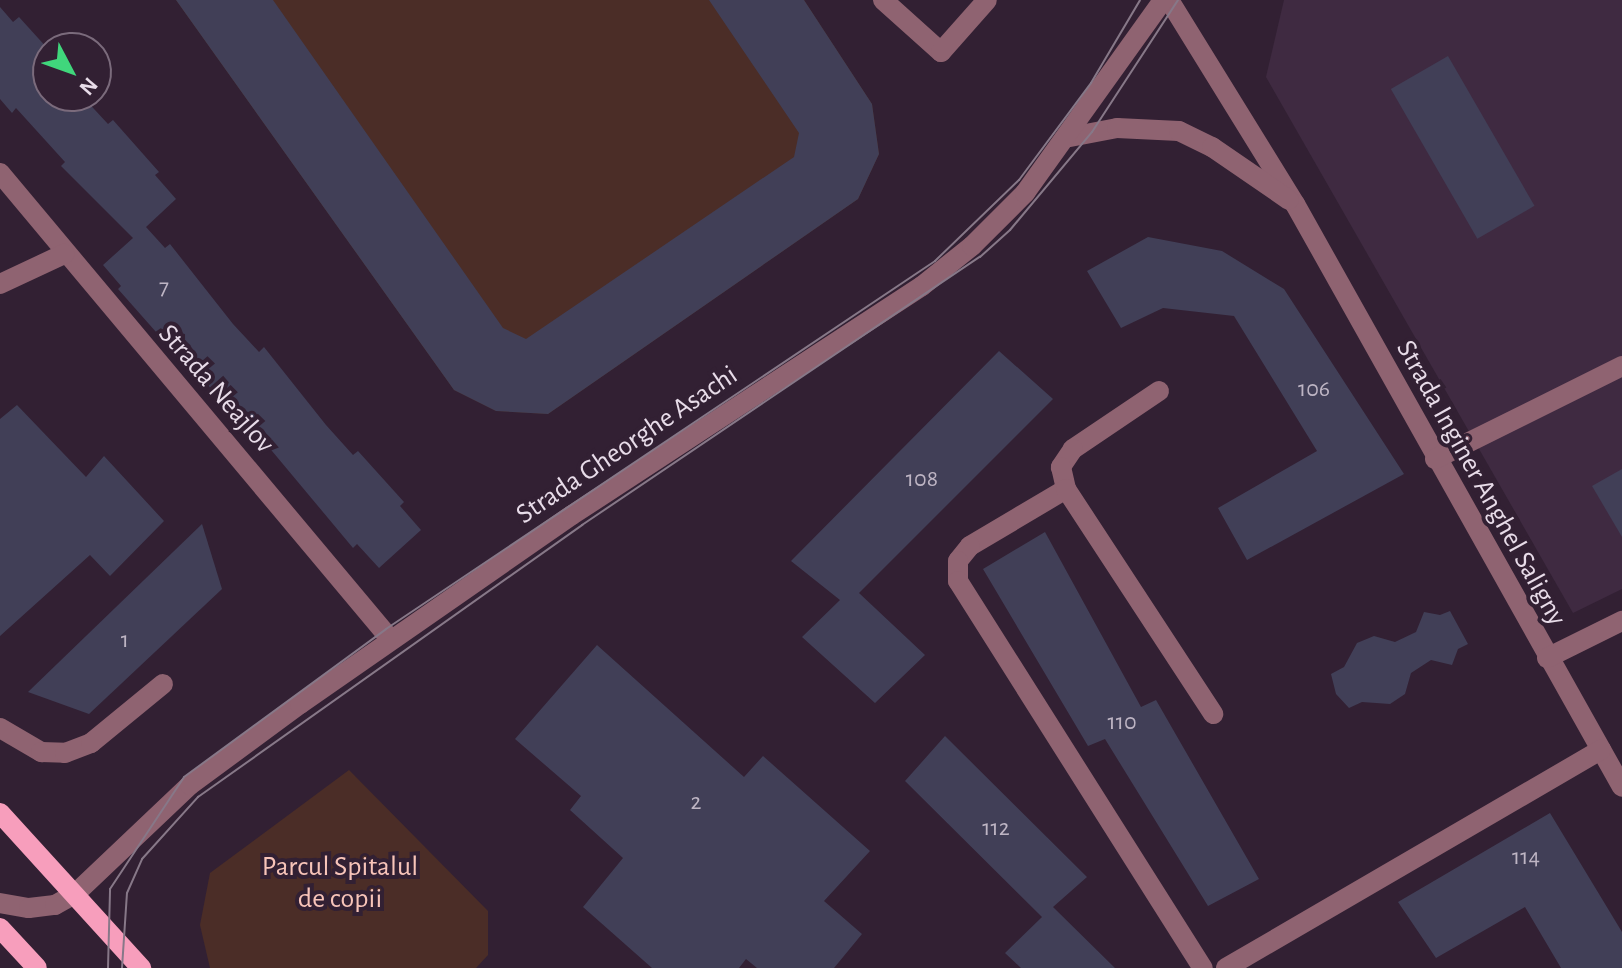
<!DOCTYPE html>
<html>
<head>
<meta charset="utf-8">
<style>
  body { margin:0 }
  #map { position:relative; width:1622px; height:968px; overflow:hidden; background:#322033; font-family:"Alegreya Sans",sans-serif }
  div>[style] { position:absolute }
  .built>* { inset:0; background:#3f2a41 }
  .green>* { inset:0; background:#4b2d27 }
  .building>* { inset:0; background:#413f57; transform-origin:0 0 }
  .minor>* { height:20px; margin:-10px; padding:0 10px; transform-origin:10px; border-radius:10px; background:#8f6371 }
  .major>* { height:20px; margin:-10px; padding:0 10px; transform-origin:10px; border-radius:10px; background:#f79ebc }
  .tram>* { height:2px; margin:-1px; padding:0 1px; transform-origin:1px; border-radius:1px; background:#877888 }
  span { translate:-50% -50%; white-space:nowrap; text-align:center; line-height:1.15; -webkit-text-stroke:8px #322033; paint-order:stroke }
  .number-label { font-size:24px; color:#beb5c4 }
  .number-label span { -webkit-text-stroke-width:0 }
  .street-label { font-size:28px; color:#e8dce9 }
  .park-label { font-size:28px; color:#f7c4b9 }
  .north { position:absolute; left:32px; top:32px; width:80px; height:80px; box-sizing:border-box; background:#322033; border:2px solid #7b6b7c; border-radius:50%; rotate:131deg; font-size:22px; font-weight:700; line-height:32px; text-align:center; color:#e8dce9 }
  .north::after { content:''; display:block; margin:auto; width:28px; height:36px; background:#40d77c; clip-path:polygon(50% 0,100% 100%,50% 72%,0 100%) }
</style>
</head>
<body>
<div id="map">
  <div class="built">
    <i style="clip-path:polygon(1284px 0,1622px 0,1622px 589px,1573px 613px,1266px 77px)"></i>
  </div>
  <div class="green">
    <i style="clip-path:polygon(176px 0,804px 0,872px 104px,879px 154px,858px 199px,548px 414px,496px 411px,454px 390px)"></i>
    <i style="clip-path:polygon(349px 770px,488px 911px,488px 955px,476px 968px,210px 968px,200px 925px,210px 873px)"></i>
  </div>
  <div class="building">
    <i style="clip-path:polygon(176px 0,273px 0,503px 328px,526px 339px,794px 157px,799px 133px,709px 0,804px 0,872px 104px,879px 154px,858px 199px,548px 414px,496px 411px,454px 390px)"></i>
    <i style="clip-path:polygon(0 7px,13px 22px,19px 17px,48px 49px,48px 96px,82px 96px,108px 124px,113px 120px,159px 172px,155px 175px,176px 199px,146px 227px,165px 248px,170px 244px,233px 324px,259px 352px,264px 347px,326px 425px,353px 455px,358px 451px,404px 502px,400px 506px,421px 530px,379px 568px,357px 544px,353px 548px,262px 439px,257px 443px,168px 338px,164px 341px,118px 289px,121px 286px,103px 265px,133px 238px,61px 166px,65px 162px,16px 108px,12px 113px,0 99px)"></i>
    <i style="left:1448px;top:56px;width:173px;height:66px;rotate:60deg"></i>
    <i style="clip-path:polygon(1148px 237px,1222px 251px,1284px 289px,1404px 474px,1247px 560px,1218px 508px,1317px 451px,1234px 316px,1163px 308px,1121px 328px,1087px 271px)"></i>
    <i style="clip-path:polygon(999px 351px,1053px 399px,859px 593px,925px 655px,875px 703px,802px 637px,840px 600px,791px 561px)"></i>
    <i style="clip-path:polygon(17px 405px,86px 477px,104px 456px,164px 521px,110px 576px,90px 555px,0 636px,0 419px)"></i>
    <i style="clip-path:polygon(1622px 469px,1622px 537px,1592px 486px)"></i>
    <i style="clip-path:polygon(202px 524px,222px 589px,89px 714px,28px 692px)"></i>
    <i style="clip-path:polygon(1045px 532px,1141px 707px,1156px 700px,1259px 879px,1208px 906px,1105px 739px,1088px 746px,983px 569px)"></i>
    <i style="clip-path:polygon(1450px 611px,1468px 644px,1458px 649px,1452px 665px,1431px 660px,1411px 673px,1405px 694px,1390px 704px,1362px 702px,1349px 708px,1336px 694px,1331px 674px,1344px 667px,1357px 643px,1374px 636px,1395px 642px,1416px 632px,1424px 612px,1440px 615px)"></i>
    <i style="clip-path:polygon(597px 645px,744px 777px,763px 756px,870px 851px,824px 901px,862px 934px,834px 968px,757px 968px,746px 959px,739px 968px,652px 968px,583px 907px,623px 858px,570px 810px,581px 796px,515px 739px)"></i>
    <i style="clip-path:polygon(945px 736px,1087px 877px,1053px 907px,1115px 968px,1021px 968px,1005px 953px,1042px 917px,905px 781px)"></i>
    <i style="clip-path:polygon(1550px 813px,1622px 932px,1622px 968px,1561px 968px,1525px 907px,1436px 958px,1398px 902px)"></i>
  </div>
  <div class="minor">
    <i style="left:883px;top:0;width:78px;rotate:41.9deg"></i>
    <i style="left:941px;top:52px;width:69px;rotate:-48.5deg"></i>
    <i style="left:1169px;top:0;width:240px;rotate:58.3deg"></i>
    <i style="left:1295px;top:204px;width:668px;rotate:60.71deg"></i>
    <i style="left:1070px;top:137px;width:48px;rotate:-10.8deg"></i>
    <i style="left:1117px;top:128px;width:62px;rotate:2.8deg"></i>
    <i style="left:1179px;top:131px;width:37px;rotate:26deg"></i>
    <i style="left:1212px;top:147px;width:93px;rotate:34.5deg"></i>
    <i style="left:0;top:173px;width:609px;rotate:50.06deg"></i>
    <i style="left:0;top:284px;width:71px;rotate:-25.1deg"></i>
    <i style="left:1159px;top:391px;width:104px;rotate:146deg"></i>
    <i style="left:1073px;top:449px;width:22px;rotate:124deg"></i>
    <i style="left:1061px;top:467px;width:23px;rotate:77deg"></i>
    <i style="left:1066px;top:489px;width:112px;rotate:149.3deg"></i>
    <i style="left:970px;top:546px;width:19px;rotate:129deg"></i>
    <i style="left:958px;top:561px;width:20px;rotate:90deg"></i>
    <i style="left:958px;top:581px;width:458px;rotate:57.7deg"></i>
    <i style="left:1435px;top:459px;width:209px;rotate:-26.4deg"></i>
    <i style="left:1066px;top:489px;width:269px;rotate:56.8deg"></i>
    <i style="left:1547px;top:658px;width:84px;rotate:-26.3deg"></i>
    <i style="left:0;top:728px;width:48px;rotate:30.3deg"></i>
    <i style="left:41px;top:752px;width:24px;rotate:2deg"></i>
    <i style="left:65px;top:753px;width:28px;rotate:-21deg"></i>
    <i style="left:91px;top:743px;width:93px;rotate:-39.3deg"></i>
    <i style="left:0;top:903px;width:29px;rotate:10deg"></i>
    <i style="left:29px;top:908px;width:26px;rotate:-7deg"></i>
    <i style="left:55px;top:905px;width:23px;rotate:-29deg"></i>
    <i style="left:75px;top:894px;width:158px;rotate:-43.5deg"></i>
    <i style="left:190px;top:785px;width:137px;rotate:-36.4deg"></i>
    <i style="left:300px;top:704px;width:331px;rotate:-34.8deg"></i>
    <i style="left:572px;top:515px;width:418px;rotate:-33.2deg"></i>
    <i style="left:922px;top:286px;width:64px;rotate:-38.7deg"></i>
    <i style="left:972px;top:246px;width:75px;rotate:-45deg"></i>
    <i style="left:1025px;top:193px;width:237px;rotate:-54.4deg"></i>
    <i style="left:1226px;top:968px;width:434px;rotate:-30.2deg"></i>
  </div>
  <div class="major">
    <i style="left:0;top:813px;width:210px;rotate:47.7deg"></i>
    <i style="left:0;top:928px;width:54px;rotate:47.2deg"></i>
  </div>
  <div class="tram">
    <i style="left:108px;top:968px;width:79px;rotate:-88.5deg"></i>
    <i style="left:110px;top:889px;width:134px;rotate:-56.5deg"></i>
    <i style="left:184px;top:777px;width:250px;rotate:-36.2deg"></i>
    <i style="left:386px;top:629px;width:661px;rotate:-33.83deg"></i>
    <i style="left:935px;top:261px;width:117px;rotate:-44deg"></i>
    <i style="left:1019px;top:180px;width:121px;rotate:-53.4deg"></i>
    <i style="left:1091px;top:83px;width:96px;rotate:-59.4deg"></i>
    <i style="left:122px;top:968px;width:75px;rotate:-86.2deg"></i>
    <i style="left:127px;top:893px;width:37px;rotate:-66deg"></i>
    <i style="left:142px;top:859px;width:84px;rotate:-47.9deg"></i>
    <i style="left:198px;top:797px;width:471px;rotate:-35.3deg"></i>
    <i style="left:582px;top:525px;width:480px;rotate:-34deg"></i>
    <i style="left:980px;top:257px;width:40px;rotate:-42deg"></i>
    <i style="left:1010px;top:230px;width:128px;rotate:-50.1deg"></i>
    <i style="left:1092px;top:132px;width:158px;rotate:-56.9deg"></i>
  </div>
  <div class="number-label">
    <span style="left:164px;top:288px">7</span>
    <span style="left:1314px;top:390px">106</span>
    <span style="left:922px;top:480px">108</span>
    <span style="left:125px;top:641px">1</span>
    <span style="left:1122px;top:723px">110</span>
    <span style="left:696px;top:803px">2</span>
    <span style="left:996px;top:829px">112</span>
    <span style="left:1526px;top:858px">114</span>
  </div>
  <div class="street-label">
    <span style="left:216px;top:389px;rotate:49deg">Strada Neajlov</span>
    <span style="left:627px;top:445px;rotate:-34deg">Strada Gheorghe Asachi</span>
    <span style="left:1481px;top:483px;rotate:61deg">Strada Inginer Anghel Saligny</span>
  </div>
  <div class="park-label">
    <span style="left:340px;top:883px">Parcul Spitalul<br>de copii</span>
  </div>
  <div class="north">N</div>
</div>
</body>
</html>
